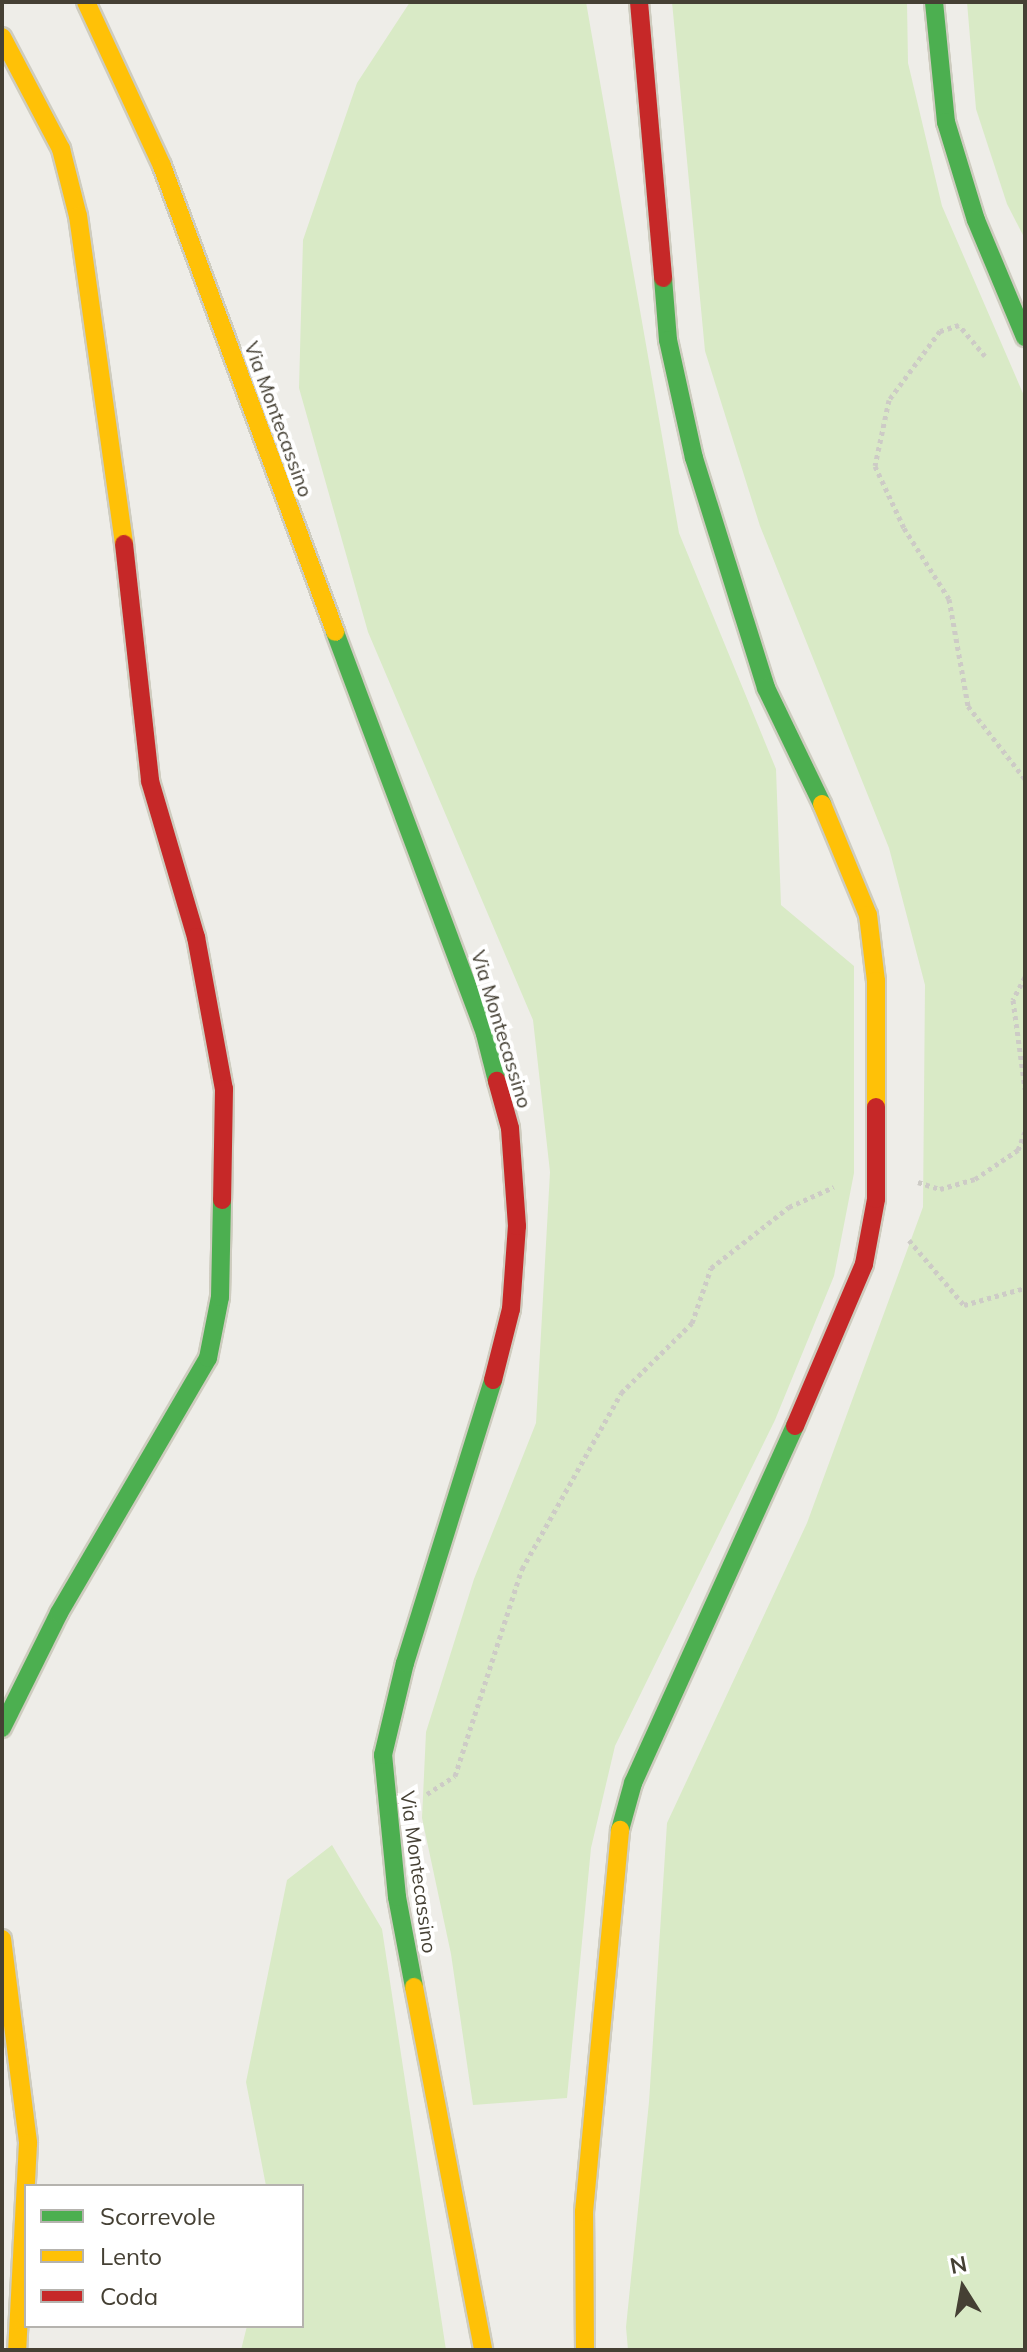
<!DOCTYPE html>
<html>
<head>
<meta charset="utf-8">
<style>
  body { margin:0 }
  #map { position:relative; width:1027px; height:2352px; overflow:hidden; background:#eeede8; font-family:Mulish,sans-serif }
  div>[style] { position:absolute }
  .green>* { inset:0; background:#d9eac6 }
  .path>* { height:5px; margin-top:-2.5px; transform-origin:0; background:repeating-linear-gradient(90deg,#cdcbc6 0 4px,transparent 0 8px) }
  .roads { filter:drop-shadow(2px 0 #ceccbf) drop-shadow(-2px 0 #ceccbf) drop-shadow(0 2px #ceccbf) drop-shadow(0 -2px #ceccbf) }
  .fast>* { height:18px; margin:-9px; padding:0 9px; transform-origin:9px; border-radius:9px; background:#4caf50 }
  .slow>* { height:18px; margin:-9px; padding:0 9px; transform-origin:9px; border-radius:9px; background:#ffc107 }
  .jam>* { height:18px; margin:-9px; padding:0 9px; transform-origin:9px; border-radius:9px; background:#c62828 }
  span { translate:-50% -50%; white-space:nowrap; text-align:center; line-height:1.15; -webkit-text-stroke:8px #fff; paint-order:stroke }
  .street-label { font-size:20px; color:#454034 }
  .frame { position:absolute; inset:0; border:4px solid #454034; pointer-events:none }
  .legend { position:absolute; left:24px; top:2184px; width:280px; height:144px; box-sizing:border-box; background:#fff; border:2px solid #b5b3ae; margin:0; padding:10px 14px; list-style:none; font-size:24px; color:#454034 }
  .legend li { display:flex; align-items:center; gap:16px; height:40px }
  .legend b { width:40px; border:2px solid #b5b3ae }
  .north { position:absolute; left:923px; top:2248px; width:80px; height:80px; -webkit-text-stroke:6px #fff; paint-order:stroke; rotate:349deg; font-size:22px; font-weight:700; line-height:32px; text-align:center; color:#454034 }
  .north::after { content:''; display:block; margin:auto; width:28px; height:36px; background:#454034; clip-path:polygon(50% 0,100% 100%,50% 72%,0 100%) }
</style>
</head>
<body>
<div id="map">
  <div class="green">
    <i style="clip-path:polygon(410px 2px,586px 2px,679px 533px,776px 769px,781px 905px,854px 966px,854px 1173px,834px 1276px,775px 1420px,615px 1746px,591px 1848px,567px 2098px,473px 2105px,451px 1954px,422px 1818px,426px 1732px,474px 1579px,536px 1423px,550px 1172px,533px 1020px,368px 632px,299px 388px,303px 240px,357px 83px)"></i>
    <i style="clip-path:polygon(672px 2px,907px 2px,908px 63px,942px 206px,1025px 398px,1025px 2350px,628px 2350px,626px 2327px,649px 2102px,667px 1823px,807px 1523px,923px 1207px,925px 985px,889px 848px,760px 526px,705px 351px)"></i>
    <i style="clip-path:polygon(967px 2px,1025px 2px,1025px 239px,1007px 204px,976px 109px)"></i>
    <i style="clip-path:polygon(332px 1845px,382px 1929px,446px 2350px,241px 2350px,247px 2326px,302px 2326px,302px 2186px,266px 2186px,246px 2082px,287px 1880px)"></i>
  </div>
  <div class="path">
    <i style="left:985px;top:356px;width:40px;rotate:-130deg"></i>
    <i style="left:959px;top:325px;width:20px;rotate:162deg"></i>
    <i style="left:940px;top:331px;width:86px;rotate:126.5deg"></i>
    <i style="left:889px;top:400px;width:67px;rotate:102deg"></i>
    <i style="left:875px;top:466px;width:68px;rotate:64.9deg"></i>
    <i style="left:904px;top:528px;width:84px;rotate:57.6deg"></i>
    <i style="left:949px;top:599px;width:109px;rotate:79.9deg"></i>
    <i style="left:968px;top:706px;width:93px;rotate:52deg"></i>
    <i style="left:1025px;top:977px;width:26px;rotate:118deg"></i>
    <i style="left:1013px;top:1000px;width:90px;rotate:82.3deg"></i>
    <i style="left:918px;top:1182px;width:23px;rotate:18deg"></i>
    <i style="left:940px;top:1189px;width:36px;rotate:-16deg"></i>
    <i style="left:975px;top:1179px;width:52px;rotate:-34deg"></i>
    <i style="left:1018px;top:1150px;width:19px;rotate:-69deg"></i>
    <i style="left:909px;top:1240px;width:85px;rotate:49.8deg"></i>
    <i style="left:964px;top:1305px;width:63px;rotate:-15.6deg"></i>
    <i style="left:427px;top:1794px;width:33px;rotate:-33deg"></i>
    <i style="left:455px;top:1776px;width:218px;rotate:-72.1deg"></i>
    <i style="left:522px;top:1569px;width:202px;rotate:-60.6deg"></i>
    <i style="left:621px;top:1393px;width:100px;rotate:-44.6deg"></i>
    <i style="left:692px;top:1323px;width:58px;rotate:-70.9deg"></i>
    <i style="left:711px;top:1268px;width:99px;rotate:-38deg"></i>
    <i style="left:789px;top:1207px;width:49px;rotate:-24deg"></i>
  </div>
  <div class="roads">
    <div class="fast">
      <i style="left:934px;top:2px;width:121px;rotate:84.3deg"></i>
      <i style="left:946px;top:122px;width:102px;rotate:73deg"></i>
      <i style="left:976px;top:220px;width:127px;rotate:67.3deg"></i>
      <i style="left:663px;top:278px;width:62px;rotate:85.4deg"></i>
      <i style="left:668px;top:340px;width:121px;rotate:77.6deg"></i>
      <i style="left:694px;top:458px;width:241px;rotate:72.6deg"></i>
      <i style="left:766px;top:688px;width:129px;rotate:64.2deg"></i>
      <i style="left:335px;top:632px;width:429px;rotate:69.5deg"></i>
      <i style="left:485px;top:1034px;width:49px;rotate:75.7deg"></i>
      <i style="left:2px;top:1728px;width:128px;rotate:-63.6deg"></i>
      <i style="left:59px;top:1613px;width:295px;rotate:-59.7deg"></i>
      <i style="left:208px;top:1358px;width:62px;rotate:-78.9deg"></i>
      <i style="left:220px;top:1297px;width:97px;rotate:-88.8deg"></i>
      <i style="left:620px;top:1830px;width:49px;rotate:-74.5deg"></i>
      <i style="left:633px;top:1783px;width:392px;rotate:-65.6deg"></i>
      <i style="left:414px;top:1987px;width:92px;rotate:-100.7deg"></i>
      <i style="left:397px;top:1897px;width:143px;rotate:-95.6deg"></i>
      <i style="left:383px;top:1755px;width:95px;rotate:-76.6deg"></i>
      <i style="left:405px;top:1663px;width:296px;rotate:-72.7deg"></i>
    </div>
    <div class="slow">
      <i style="left:86px;top:2px;width:181px;rotate:65.1deg"></i>
      <i style="left:162px;top:166px;width:497px;rotate:69.6deg"></i>
      <i style="left:2px;top:37px;width:127px;rotate:62.2deg"></i>
      <i style="left:61px;top:149px;width:69px;rotate:75.8deg"></i>
      <i style="left:78px;top:216px;width:331px;rotate:82deg"></i>
      <i style="left:822px;top:804px;width:120px;rotate:67.5deg"></i>
      <i style="left:868px;top:915px;width:66px;rotate:83.1deg"></i>
      <i style="left:876px;top:981px;width:126px;rotate:90deg"></i>
      <i style="left:2px;top:1939px;width:206px;rotate:82.7deg"></i>
      <i style="left:28px;top:2143px;width:207px;rotate:93deg"></i>
      <i style="left:414px;top:1987px;width:369px;rotate:79.2deg"></i>
      <i style="left:585px;top:2350px;width:138px;rotate:-90.4deg"></i>
      <i style="left:584px;top:2212px;width:384px;rotate:-84.6deg"></i>
    </div>
    <div class="jam">
      <i style="left:639px;top:2px;width:277px;rotate:85deg"></i>
      <i style="left:124px;top:544px;width:238px;rotate:83.7deg"></i>
      <i style="left:150px;top:781px;width:163px;rotate:73.6deg"></i>
      <i style="left:196px;top:937px;width:155px;rotate:79.6deg"></i>
      <i style="left:224px;top:1089px;width:111px;rotate:91deg"></i>
      <i style="left:493px;top:1380px;width:73px;rotate:-75.8deg"></i>
      <i style="left:511px;top:1309px;width:83px;rotate:-85.9deg"></i>
      <i style="left:517px;top:1226px;width:98px;rotate:-94.1deg"></i>
      <i style="left:510px;top:1128px;width:49px;rotate:-105.5deg"></i>
      <i style="left:795px;top:1426px;width:176px;rotate:-66.9deg"></i>
      <i style="left:864px;top:1264px;width:66px;rotate:-79.5deg"></i>
      <i style="left:876px;top:1199px;width:92px;rotate:-90deg"></i>
    </div>
  </div>
  <div class="street-label">
    <span style="left:279px;top:419px;rotate:70deg">Via Montecassino</span>
    <span style="left:502px;top:1029px;rotate:73deg">Via Montecassino</span>
    <span style="left:419px;top:1872px;rotate:82deg">Via Montecassino</span>
  </div>
  <div class="frame"></div>
  <ul class="legend">
  <li><b style="height:10px;background:#4caf50"></b>Scorrevole</li>
  <li><b style="height:10px;background:#ffc107"></b>Lento</li>
  <li><b style="height:10px;background:#c62828"></b>Coda</li>
  </ul>
  <div class="north">N</div>
</div>
</body>
</html>
